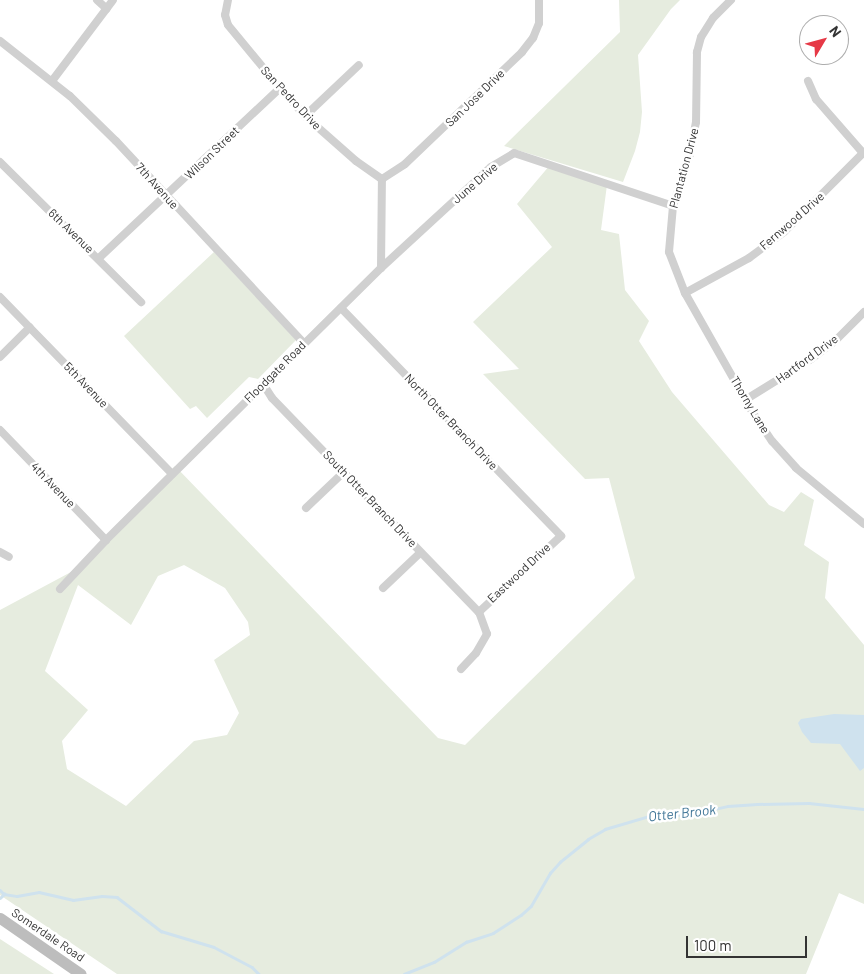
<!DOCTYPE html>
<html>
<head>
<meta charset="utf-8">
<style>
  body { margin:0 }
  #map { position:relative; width:864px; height:974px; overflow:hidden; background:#fff; font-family:Barlow,sans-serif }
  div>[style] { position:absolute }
  .green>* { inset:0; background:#e6ecdf }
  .water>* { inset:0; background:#cfe2ee }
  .stream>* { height:2.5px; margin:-1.25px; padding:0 1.25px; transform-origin:1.25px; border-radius:1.25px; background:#cfe2ee }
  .street>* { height:8px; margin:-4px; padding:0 4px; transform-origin:4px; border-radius:4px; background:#d0d0d0 }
  .secondary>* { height:11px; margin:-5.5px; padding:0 5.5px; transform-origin:5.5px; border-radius:5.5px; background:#bdbdbd }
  span { translate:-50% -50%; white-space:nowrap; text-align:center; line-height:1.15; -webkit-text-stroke:5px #fff; paint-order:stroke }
  .street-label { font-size:12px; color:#333 }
  .water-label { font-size:14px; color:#3f7597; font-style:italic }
  .north { position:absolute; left:799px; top:15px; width:50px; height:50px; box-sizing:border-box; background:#fff; border:1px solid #adadad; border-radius:50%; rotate:53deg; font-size:14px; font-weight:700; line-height:20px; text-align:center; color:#333 }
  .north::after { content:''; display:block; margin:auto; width:18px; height:22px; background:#e63946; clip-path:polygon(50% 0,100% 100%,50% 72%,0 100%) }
  .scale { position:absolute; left:686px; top:936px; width:121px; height:22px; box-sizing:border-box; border:2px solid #333; border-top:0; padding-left:6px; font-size:15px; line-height:18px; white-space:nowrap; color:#333; -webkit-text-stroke:4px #fff; paint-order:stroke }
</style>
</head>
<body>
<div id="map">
  <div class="green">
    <i style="clip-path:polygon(619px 0,680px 0,671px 9px,638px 55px,642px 112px,640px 132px,635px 151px,623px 182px,504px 146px,620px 32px)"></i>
    <i style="clip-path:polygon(evenodd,550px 165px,607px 185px,601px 230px,619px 234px,625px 290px,649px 321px,639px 341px,672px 392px,769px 505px,784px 512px,801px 492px,814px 500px,804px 545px,829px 562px,825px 598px,864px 645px,864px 904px,839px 893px,806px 974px,117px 974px,0 895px,0 610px,71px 572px,175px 466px,438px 738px,465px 745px,635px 578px,609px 478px,585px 479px,483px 374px,519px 369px,473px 322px,552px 247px,517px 204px,550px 165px,184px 565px,225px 588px,248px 622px,250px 635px,214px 660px,239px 713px,227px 735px,194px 741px,126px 806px,67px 769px,62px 741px,88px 710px,45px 671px,78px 585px,131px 625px,158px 576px,184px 565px)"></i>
    <i style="clip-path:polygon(214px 252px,296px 340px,258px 379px,249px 377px,207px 418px,196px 406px,190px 409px,124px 336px)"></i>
    <i style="clip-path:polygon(0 939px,54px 974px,0 974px)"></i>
  </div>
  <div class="water">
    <i style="clip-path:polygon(834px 714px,864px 715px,864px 768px,860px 771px,840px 744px,811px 743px,802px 732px,798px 723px,801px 719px)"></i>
  </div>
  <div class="stream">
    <i style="left:0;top:890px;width:6px;rotate:45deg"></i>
    <i style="left:4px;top:894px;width:13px;rotate:9deg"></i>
    <i style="left:17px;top:896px;width:22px;rotate:-10deg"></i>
    <i style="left:39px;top:892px;width:35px;rotate:13deg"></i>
    <i style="left:73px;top:900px;width:29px;rotate:-8deg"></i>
    <i style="left:102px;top:896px;width:15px;rotate:4deg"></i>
    <i style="left:117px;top:897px;width:56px;rotate:37.7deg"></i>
    <i style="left:161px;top:931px;width:55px;rotate:16.8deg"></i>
    <i style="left:214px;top:947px;width:43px;rotate:27.8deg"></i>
    <i style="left:252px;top:967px;width:10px;rotate:45deg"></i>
    <i style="left:0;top:898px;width:6px;rotate:-45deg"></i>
    <i style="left:404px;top:974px;width:32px;rotate:-22deg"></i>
    <i style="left:434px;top:962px;width:38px;rotate:-32deg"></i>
    <i style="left:466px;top:942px;width:28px;rotate:-18deg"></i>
    <i style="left:493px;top:933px;width:33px;rotate:-33deg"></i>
    <i style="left:521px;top:915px;width:13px;rotate:-42deg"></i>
    <i style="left:531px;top:906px;width:38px;rotate:-60deg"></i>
    <i style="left:550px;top:873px;width:15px;rotate:-48deg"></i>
    <i style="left:560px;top:862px;width:36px;rotate:-39deg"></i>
    <i style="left:588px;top:839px;width:20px;rotate:-30deg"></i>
    <i style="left:605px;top:829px;width:53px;rotate:-16.4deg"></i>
    <i style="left:656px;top:814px;width:31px;rotate:2deg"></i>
    <i style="left:687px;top:815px;width:42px;rotate:-12.4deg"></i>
    <i style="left:728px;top:806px;width:29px;rotate:-4deg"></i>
    <i style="left:757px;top:804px;width:52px;rotate:-1.1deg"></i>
    <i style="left:809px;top:803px;width:55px;rotate:6.2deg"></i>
  </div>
  <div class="street">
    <i style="left:97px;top:0;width:13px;rotate:42deg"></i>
    <i style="left:228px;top:0;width:15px;rotate:101deg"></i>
    <i style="left:225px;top:15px;width:10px;rotate:73deg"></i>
    <i style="left:228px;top:25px;width:82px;rotate:50.5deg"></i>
    <i style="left:280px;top:88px;width:38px;rotate:48deg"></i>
    <i style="left:305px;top:116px;width:68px;rotate:41.4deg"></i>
    <i style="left:356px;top:161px;width:32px;rotate:35deg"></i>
    <i style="left:731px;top:0;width:25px;rotate:135deg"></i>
    <i style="left:713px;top:18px;width:22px;rotate:122deg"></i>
    <i style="left:701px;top:37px;width:16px;rotate:105deg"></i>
    <i style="left:697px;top:52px;width:70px;rotate:90.8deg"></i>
    <i style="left:696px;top:122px;width:33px;rotate:101deg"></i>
    <i style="left:690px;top:154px;width:55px;rotate:108.1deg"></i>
    <i style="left:673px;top:206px;width:46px;rotate:95deg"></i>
    <i style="left:669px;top:252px;width:44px;rotate:68.7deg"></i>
    <i style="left:685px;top:293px;width:138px;rotate:60.5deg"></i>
    <i style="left:753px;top:413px;width:34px;rotate:56deg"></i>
    <i style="left:772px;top:441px;width:36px;rotate:48deg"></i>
    <i style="left:796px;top:468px;width:88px;rotate:39.5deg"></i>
    <i style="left:0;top:41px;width:89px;rotate:38.2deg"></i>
    <i style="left:70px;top:96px;width:64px;rotate:44.4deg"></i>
    <i style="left:116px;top:141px;width:276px;rotate:47.1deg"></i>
    <i style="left:52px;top:81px;width:101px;rotate:-53deg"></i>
    <i style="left:808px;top:81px;width:20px;rotate:66deg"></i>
    <i style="left:816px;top:99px;width:72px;rotate:49deg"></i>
    <i style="left:305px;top:116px;width:74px;rotate:-43.4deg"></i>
    <i style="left:0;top:162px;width:199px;rotate:44.8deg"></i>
    <i style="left:382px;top:179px;width:27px;rotate:-33deg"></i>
    <i style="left:405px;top:164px;width:162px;rotate:-43.7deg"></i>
    <i style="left:522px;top:52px;width:18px;rotate:-52deg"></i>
    <i style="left:533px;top:38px;width:16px;rotate:-68deg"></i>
    <i style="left:539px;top:23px;width:23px;rotate:-90deg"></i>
    <i style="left:99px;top:258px;width:248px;rotate:-43.2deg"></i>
    <i style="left:381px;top:268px;width:149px;rotate:-42.6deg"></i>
    <i style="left:491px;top:167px;width:27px;rotate:-31deg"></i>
    <i style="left:514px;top:153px;width:168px;rotate:18.4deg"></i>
    <i style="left:685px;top:293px;width:73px;rotate:-28.7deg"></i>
    <i style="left:749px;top:258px;width:44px;rotate:-36.6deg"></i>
    <i style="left:784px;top:232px;width:113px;rotate:-45deg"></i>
    <i style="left:0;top:297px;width:247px;rotate:45.8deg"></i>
    <i style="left:341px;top:308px;width:317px;rotate:46deg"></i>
    <i style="left:561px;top:536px;width:112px;rotate:137.2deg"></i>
    <i style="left:0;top:357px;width:42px;rotate:-45deg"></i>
    <i style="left:263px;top:384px;width:17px;rotate:57deg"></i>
    <i style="left:272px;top:398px;width:298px;rotate:46deg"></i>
    <i style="left:479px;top:612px;width:23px;rotate:70deg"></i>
    <i style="left:487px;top:634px;width:22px;rotate:120deg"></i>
    <i style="left:476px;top:653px;width:22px;rotate:133deg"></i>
    <i style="left:745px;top:400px;width:78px;rotate:-31.8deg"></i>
    <i style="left:811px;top:359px;width:30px;rotate:-37deg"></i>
    <i style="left:835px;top:341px;width:41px;rotate:-45deg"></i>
    <i style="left:0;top:430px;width:153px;rotate:46.1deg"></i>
    <i style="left:306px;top:508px;width:52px;rotate:-43.5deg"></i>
    <i style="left:0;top:552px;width:10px;rotate:29deg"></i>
    <i style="left:383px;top:588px;width:51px;rotate:-43.4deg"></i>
    <i style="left:60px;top:589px;width:67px;rotate:-46.8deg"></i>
    <i style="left:106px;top:540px;width:387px;rotate:-44.7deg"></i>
    <i style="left:381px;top:268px;width:89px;rotate:-89.4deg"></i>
  </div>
  <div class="secondary">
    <i style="left:0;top:918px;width:98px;rotate:34.7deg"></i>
  </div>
  <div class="street-label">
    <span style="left:291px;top:98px;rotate:47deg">San Pedro Drive</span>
    <span style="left:475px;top:98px;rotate:-44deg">San Jose Drive</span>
    <span style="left:212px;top:153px;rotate:-44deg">Wilson Street</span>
    <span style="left:684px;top:168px;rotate:-75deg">Plantation Drive</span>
    <span style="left:475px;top:183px;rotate:-41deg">June Drive</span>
    <span style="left:157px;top:186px;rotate:48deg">7th Avenue</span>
    <span style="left:792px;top:221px;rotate:-41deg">Fernwood Drive</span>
    <span style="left:71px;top:231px;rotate:44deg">6th Avenue</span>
    <span style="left:807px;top:359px;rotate:-36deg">Hartford Drive</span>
    <span style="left:275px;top:372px;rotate:-45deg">Floodgate Road</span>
    <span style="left:86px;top:385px;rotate:46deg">5th Avenue</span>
    <span style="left:750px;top:405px;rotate:59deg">Thorny Lane</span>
    <span style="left:451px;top:422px;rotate:46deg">North Otter Branch Drive</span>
    <span style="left:53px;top:485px;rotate:46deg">4th Avenue</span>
    <span style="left:370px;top:499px;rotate:46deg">South Otter Branch Drive</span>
    <span style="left:519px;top:573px;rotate:-43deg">Eastwood Drive</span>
    <span style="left:48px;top:935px;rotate:34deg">Somerdale Road</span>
  </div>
  <div class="water-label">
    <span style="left:682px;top:813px;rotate:-6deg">Otter Brook</span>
  </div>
  <div class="north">N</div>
  <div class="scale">100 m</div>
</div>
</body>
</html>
